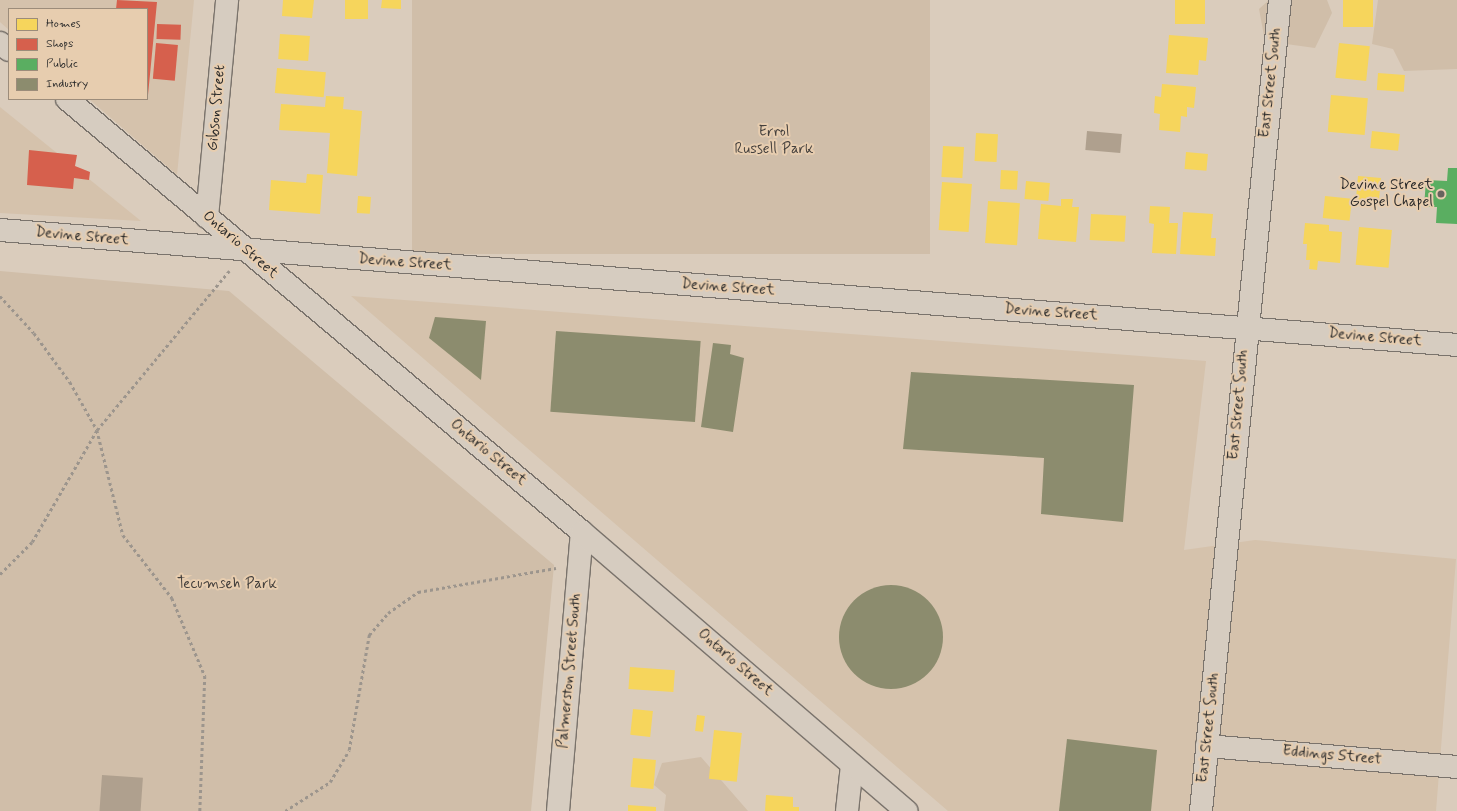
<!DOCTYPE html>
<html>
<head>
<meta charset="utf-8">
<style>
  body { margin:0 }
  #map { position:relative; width:1457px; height:811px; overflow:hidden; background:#daccbc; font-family:Mynerve,sans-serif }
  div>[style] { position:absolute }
  .built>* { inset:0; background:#d5c2ac }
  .green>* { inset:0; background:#d0bea9; transform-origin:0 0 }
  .water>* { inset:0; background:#afa08e; transform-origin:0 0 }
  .homes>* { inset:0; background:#f6d55c; transform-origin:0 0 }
  .shops>* { inset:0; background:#d6604d; transform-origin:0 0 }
  .public>* { inset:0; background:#5aae61 }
  .industry>* { inset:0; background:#8c8c6e; transform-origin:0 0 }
  .round { border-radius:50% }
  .path>* { height:2.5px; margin-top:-1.25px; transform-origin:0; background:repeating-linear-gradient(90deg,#9c958d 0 3px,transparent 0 6px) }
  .roads { filter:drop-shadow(1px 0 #7a736c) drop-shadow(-1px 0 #7a736c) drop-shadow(0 1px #7a736c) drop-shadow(0 -1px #7a736c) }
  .street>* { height:22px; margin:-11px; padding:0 11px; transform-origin:11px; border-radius:11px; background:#d6ccc0 }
  .secondary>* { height:22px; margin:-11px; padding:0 11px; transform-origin:11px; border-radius:11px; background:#d6ccc0 }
  .dots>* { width:11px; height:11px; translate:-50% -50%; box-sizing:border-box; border:2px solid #e7cdaf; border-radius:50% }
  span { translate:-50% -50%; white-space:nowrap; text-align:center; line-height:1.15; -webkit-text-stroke:4px #e7cdaf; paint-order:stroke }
  .street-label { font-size:15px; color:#2b2b2b }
  .park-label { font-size:15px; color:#433f3c }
  .poi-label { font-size:15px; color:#2b2b2b }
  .right { translate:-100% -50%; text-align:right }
  .legend { position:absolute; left:8px; top:8px; width:140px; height:92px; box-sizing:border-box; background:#e7cdaf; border:1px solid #9c8c7a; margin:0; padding:5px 7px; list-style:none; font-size:12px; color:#2b2b2b }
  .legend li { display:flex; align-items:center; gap:8px; height:20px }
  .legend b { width:20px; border:1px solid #9c8c7a }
</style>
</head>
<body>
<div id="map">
  <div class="built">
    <i style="clip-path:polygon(0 0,194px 0,177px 175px,89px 99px,147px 99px,147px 9px,9px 9px,9px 30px,0 22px)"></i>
    <i style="clip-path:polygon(0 107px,141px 221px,0 213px)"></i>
    <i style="clip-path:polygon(351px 296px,1206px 361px,1184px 550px,1255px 540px,1456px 559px,1436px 811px,948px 811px)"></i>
  </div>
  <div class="green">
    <i style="left:412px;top:0;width:518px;height:254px"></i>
    <i style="clip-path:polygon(1269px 0,1327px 0,1332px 13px,1315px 48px,1265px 41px,1259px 9px)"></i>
    <i style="clip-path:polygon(1378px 0,1457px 0,1457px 69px,1404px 71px,1393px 49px,1372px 44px)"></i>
    <i style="clip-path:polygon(0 271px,229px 291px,554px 565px,531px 811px,0 811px)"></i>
    <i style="clip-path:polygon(701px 757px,748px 811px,664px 811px,666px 795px,654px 785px,662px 763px)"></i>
  </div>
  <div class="water">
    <i style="left:1087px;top:131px;width:35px;height:19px;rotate:5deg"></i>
    <i style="left:102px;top:775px;width:41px;height:36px;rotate:4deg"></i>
  </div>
  <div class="homes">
    <i style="clip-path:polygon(283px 0,314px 0,312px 18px,282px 16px)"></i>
    <i style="left:345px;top:0;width:23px;height:19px"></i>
    <i style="clip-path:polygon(382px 0,401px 0,401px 9px,381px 8px)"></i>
    <i style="left:1175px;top:0;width:30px;height:24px"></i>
    <i style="left:1343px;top:0;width:30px;height:27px"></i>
    <i style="left:280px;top:34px;width:30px;height:25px;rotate:4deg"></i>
    <i style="clip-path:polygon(1169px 35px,1208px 38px,1206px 61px,1199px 60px,1198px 75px,1166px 73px)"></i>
    <i style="left:1339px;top:43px;width:31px;height:35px;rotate:6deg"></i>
    <i style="left:277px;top:68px;width:49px;height:25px;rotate:5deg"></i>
    <i style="left:1378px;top:73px;width:27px;height:17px;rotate:4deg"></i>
    <i style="clip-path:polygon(1162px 84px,1196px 87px,1194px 108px,1187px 107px,1187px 117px,1181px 116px,1180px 132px,1159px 130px,1160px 114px,1154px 113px,1155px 96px,1161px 97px)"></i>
    <i style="left:1331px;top:95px;width:37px;height:37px;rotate:5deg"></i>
    <i style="clip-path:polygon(326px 96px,344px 97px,343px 109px,362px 111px,357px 176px,327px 173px,330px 133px,279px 130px,281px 104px,325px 107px)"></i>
    <i style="left:1372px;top:131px;width:28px;height:17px;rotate:6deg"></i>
    <i style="left:976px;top:133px;width:22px;height:28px;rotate:3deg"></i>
    <i style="left:943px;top:146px;width:21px;height:31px;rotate:3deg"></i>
    <i style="left:1186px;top:152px;width:22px;height:17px;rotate:5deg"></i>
    <i style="left:1001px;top:170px;width:17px;height:19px;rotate:3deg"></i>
    <i style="clip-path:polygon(307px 174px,323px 175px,320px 214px,269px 210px,271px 180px,306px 183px)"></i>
    <i style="left:1358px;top:176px;width:23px;height:24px;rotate:5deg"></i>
    <i style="left:1026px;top:181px;width:24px;height:18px;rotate:5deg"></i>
    <i style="left:942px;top:182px;width:30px;height:48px;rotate:4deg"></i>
    <i style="left:358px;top:196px;width:13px;height:17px;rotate:4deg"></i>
    <i style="left:1325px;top:196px;width:27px;height:22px;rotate:6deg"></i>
    <i style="clip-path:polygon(1061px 199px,1073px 199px,1072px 207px,1079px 207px,1076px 242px,1038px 239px,1041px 204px,1061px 206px)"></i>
    <i style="left:988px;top:201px;width:32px;height:42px;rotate:4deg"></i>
    <i style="clip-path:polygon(1150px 206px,1170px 207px,1169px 223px,1178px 223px,1176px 254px,1152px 253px,1154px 224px,1149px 223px)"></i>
    <i style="clip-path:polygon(1183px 212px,1213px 214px,1211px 238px,1216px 238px,1215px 256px,1180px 254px)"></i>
    <i style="left:1091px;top:214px;width:35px;height:26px;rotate:3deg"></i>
    <i style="clip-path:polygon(1305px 223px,1329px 225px,1329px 231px,1342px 232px,1340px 263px,1318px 261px,1317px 270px,1309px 269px,1310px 260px,1306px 260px,1307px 244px,1303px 244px)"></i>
    <i style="left:1359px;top:227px;width:33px;height:38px;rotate:5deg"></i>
    <i style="left:630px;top:667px;width:45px;height:22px;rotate:4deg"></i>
    <i style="left:633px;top:709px;width:20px;height:26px;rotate:6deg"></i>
    <i style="left:697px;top:715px;width:8px;height:16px;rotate:7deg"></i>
    <i style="left:714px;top:730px;width:28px;height:49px;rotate:6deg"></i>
    <i style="left:633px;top:758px;width:23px;height:29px;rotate:5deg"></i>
    <i style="clip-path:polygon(766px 795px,793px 797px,793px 807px,799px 807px,799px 811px,765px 811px)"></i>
    <i style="clip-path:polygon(628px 805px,656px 807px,656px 811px,628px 811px)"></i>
  </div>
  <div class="shops">
    <i style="clip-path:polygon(117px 0,157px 2px,148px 95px,147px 9px,116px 9px)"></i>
    <i style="left:157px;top:24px;width:24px;height:15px;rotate:2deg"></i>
    <i style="left:156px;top:43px;width:22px;height:36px;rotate:5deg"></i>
    <i style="clip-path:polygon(29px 150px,77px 155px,75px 166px,90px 172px,89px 180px,74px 178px,73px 189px,27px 185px)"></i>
  </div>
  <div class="public">
    <i style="clip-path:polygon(1448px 168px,1457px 168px,1457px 224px,1436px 223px,1437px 207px,1424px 207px,1426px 180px,1447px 181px)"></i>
  </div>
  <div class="industry">
    <i style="clip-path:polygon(435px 317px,486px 321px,481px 380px,429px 338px)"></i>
    <i style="left:556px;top:331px;width:145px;height:81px;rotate:4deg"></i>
    <i style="clip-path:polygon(713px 343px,731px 345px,730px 354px,744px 358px,733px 432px,701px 427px)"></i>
    <i style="clip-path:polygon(911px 372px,1134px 385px,1123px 522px,1041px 514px,1044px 458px,903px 449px)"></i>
    <i class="round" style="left:839px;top:585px;width:104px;height:104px"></i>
    <i style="clip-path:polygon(1067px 739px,1157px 750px,1151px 811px,1059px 811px)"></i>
  </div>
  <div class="path">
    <i style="left:0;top:296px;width:50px;rotate:47.4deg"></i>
    <i style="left:34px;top:333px;width:61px;rotate:53.7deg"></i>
    <i style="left:70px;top:382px;width:55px;rotate:60.6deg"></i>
    <i style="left:97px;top:430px;width:108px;rotate:76.1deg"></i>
    <i style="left:123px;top:535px;width:80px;rotate:52.1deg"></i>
    <i style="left:172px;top:598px;width:85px;rotate:67.1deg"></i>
    <i style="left:205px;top:676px;width:135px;rotate:92.1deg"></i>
    <i style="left:0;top:574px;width:45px;rotate:-45deg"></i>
    <i style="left:32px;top:542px;width:129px;rotate:-59.9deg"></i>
    <i style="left:97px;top:430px;width:207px;rotate:-50.3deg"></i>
    <i style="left:285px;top:811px;width:54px;rotate:-32.8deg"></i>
    <i style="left:330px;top:782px;width:37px;rotate:-59deg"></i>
    <i style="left:349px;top:750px;width:117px;rotate:-80.1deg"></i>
    <i style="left:369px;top:635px;width:29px;rotate:-49deg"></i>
    <i style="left:388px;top:613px;width:37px;rotate:-35deg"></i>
    <i style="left:418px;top:592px;width:140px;rotate:-9.9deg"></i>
  </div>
  <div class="roads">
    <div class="street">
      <i style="left:207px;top:217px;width:218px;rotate:-84.7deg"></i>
      <i style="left:0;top:230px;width:1462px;rotate:4.51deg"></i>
      <i style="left:1207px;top:746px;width:251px;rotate:4.8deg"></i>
      <i style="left:558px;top:811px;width:280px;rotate:-85.1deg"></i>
      <i style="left:847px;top:811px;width:46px;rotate:-83.8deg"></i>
    </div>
    <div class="secondary">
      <i style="left:0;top:43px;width:11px;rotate:38deg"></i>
      <i style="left:67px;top:99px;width:673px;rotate:40.06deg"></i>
      <i style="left:582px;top:532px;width:428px;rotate:40.7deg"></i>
      <i style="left:1201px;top:811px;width:815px;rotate:-84.44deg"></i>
    </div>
  </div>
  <div class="dots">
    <i style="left:1441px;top:194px;background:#68635e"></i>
  </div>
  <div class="street-label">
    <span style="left:1271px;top:83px;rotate:-84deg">East Street South</span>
    <span style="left:217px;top:108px;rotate:-85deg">Gibson Street</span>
    <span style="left:82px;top:237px;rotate:5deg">Devine Street</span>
    <span style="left:240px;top:245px;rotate:41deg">Ontario Street</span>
    <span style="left:405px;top:263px;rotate:4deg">Devine Street</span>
    <span style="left:728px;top:288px;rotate:4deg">Devine Street</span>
    <span style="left:1051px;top:313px;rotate:4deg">Devine Street</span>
    <span style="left:1375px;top:338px;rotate:5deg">Devine Street</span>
    <span style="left:1239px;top:405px;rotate:-85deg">East Street South</span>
    <span style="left:488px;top:453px;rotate:40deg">Ontario Street</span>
    <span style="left:735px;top:663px;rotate:41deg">Ontario Street</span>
    <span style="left:570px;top:671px;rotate:-85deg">Palmerston Street South</span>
    <span style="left:1209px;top:728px;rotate:-84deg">East Street South</span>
    <span style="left:1332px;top:756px;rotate:5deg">Eddings Street</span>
  </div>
  <div class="park-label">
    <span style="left:774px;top:141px">Errol<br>Russell Park</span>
    <span style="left:227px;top:585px">Tecumseh Park</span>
  </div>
  <div class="poi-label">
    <span class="right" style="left:1433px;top:194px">Devine Street<br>Gospel Chapel</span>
  </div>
  <ul class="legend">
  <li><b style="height:11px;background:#f6d55c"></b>Homes</li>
  <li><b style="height:11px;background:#d6604d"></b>Shops</li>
  <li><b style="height:11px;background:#5aae61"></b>Public</li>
  <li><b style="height:11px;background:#8c8c6e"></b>Industry</li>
  </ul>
</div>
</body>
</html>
